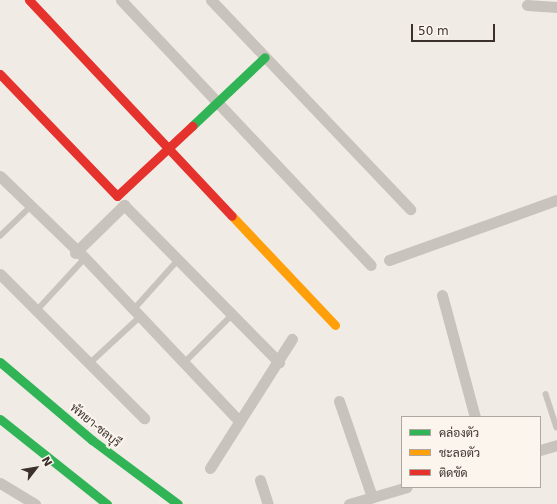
<!DOCTYPE html>
<html>
<head>
<meta charset="utf-8">
<style>
  body { margin:0 }
  #map { position:relative; width:557px; height:504px; overflow:hidden; background:#f0ebe5; font-family:"DejaVu Sans",Sarabun,sans-serif }
  div>[style] { position:absolute }
  .lane>* { height:5.5px; margin:-2.75px; padding:0 2.75px; transform-origin:2.75px; border-radius:2.75px; background:#c9c3be }
  .street>* { height:11px; margin:-5.5px; padding:0 5.5px; transform-origin:5.5px; border-radius:5.5px; background:#c9c3be }
  .fast>* { height:9px; margin:-4.5px; padding:0 4.5px; transform-origin:4.5px; border-radius:4.5px; background:#30b455 }
  .slow>* { height:9px; margin:-4.5px; padding:0 4.5px; transform-origin:4.5px; border-radius:4.5px; background:#ff9f0a }
  .jam>* { height:9px; margin:-4.5px; padding:0 4.5px; transform-origin:4.5px; border-radius:4.5px; background:#e5322d }
  span { translate:-50% -50%; white-space:nowrap; text-align:center; line-height:1.15; -webkit-text-stroke:4px #fbf5ee; paint-order:stroke }
  .street-label { font-size:12px; color:#3b302b }
  .legend { position:absolute; left:401px; top:416px; width:140px; height:72px; box-sizing:border-box; background:#fbf5ee; border:1px solid #aea6a0; margin:0; padding:5px 7px; list-style:none; font-size:12px; color:#3b302b }
  .legend li { display:flex; align-items:center; gap:8px; height:20px }
  .legend b { width:20px; border:1px solid #aea6a0 }
  .north { position:absolute; left:16px; top:448px; width:40px; height:40px; -webkit-text-stroke:3px #fbf5ee; paint-order:stroke; rotate:59deg; font-size:11px; font-weight:700; line-height:16px; text-align:center; color:#3b302b }
  .north::after { content:''; display:block; margin:auto; width:14px; height:18px; background:#3b302b; clip-path:polygon(50% 0,100% 100%,50% 72%,0 100%) }
  .scale { position:absolute; left:411px; top:24px; width:84px; height:18px; box-sizing:border-box; border:2px solid #3b302b; border-top:0; padding-left:5px; font-size:12px; line-height:14px; white-space:nowrap; color:#3b302b; -webkit-text-stroke:3px #fbf5ee; paint-order:stroke }
</style>
</head>
<body>
<div id="map">
  <div class="lane">
    <i style="left:0;top:236px;width:40px;rotate:-44deg"></i>
    <i style="left:38px;top:309px;width:69px;rotate:-47.3deg"></i>
    <i style="left:134px;top:309px;width:66px;rotate:-48.1deg"></i>
    <i style="left:90px;top:363px;width:69px;rotate:-42.7deg"></i>
    <i style="left:184px;top:363px;width:66px;rotate:-45deg"></i>
    <i style="left:546px;top:394px;width:35px;rotate:72deg"></i>
  </div>
  <div class="street">
    <i style="left:121px;top:0;width:364px;rotate:46.7deg"></i>
    <i style="left:211px;top:0;width:289px;rotate:46.4deg"></i>
    <i style="left:527px;top:5px;width:30px;rotate:4deg"></i>
    <i style="left:0;top:176px;width:118px;rotate:44deg"></i>
    <i style="left:85px;top:258px;width:224px;rotate:46.6deg"></i>
    <i style="left:75px;top:253px;width:69px;rotate:-44.4deg"></i>
    <i style="left:124px;top:205px;width:221px;rotate:45.4deg"></i>
    <i style="left:389px;top:260px;width:178px;rotate:-19.7deg"></i>
    <i style="left:0;top:274px;width:204px;rotate:45deg"></i>
    <i style="left:442px;top:295px;width:126px;rotate:74.9deg"></i>
    <i style="left:339px;top:401px;width:102px;rotate:71deg"></i>
    <i style="left:540px;top:450px;width:18px;rotate:-16deg"></i>
    <i style="left:210px;top:468px;width:153px;rotate:-57.6deg"></i>
    <i style="left:260px;top:480px;width:25px;rotate:72deg"></i>
    <i style="left:0;top:483px;width:41px;rotate:31deg"></i>
    <i style="left:349px;top:504px;width:60px;rotate:-16.3deg"></i>
  </div>
  <div class="fast">
    <i style="left:192px;top:126px;width:100px;rotate:-43.4deg"></i>
    <i style="left:0;top:362px;width:121px;rotate:40.3deg"></i>
    <i style="left:92px;top:440px;width:107px;rotate:36.7deg"></i>
    <i style="left:0;top:419px;width:137px;rotate:38.5deg"></i>
  </div>
  <div class="slow">
    <i style="left:232px;top:216px;width:150px;rotate:46.6deg"></i>
  </div>
  <div class="jam">
    <i style="left:29px;top:0;width:296px;rotate:46.8deg"></i>
    <i style="left:0;top:74px;width:169px;rotate:46.2deg"></i>
    <i style="left:117px;top:196px;width:103px;rotate:-43deg"></i>
  </div>
  <div class="street-label">
    <span style="left:95px;top:426px;rotate:39deg">พัทยา-ชลบุรี</span>
  </div>
  <ul class="legend">
  <li><b style="height:5px;background:#30b455"></b>คล่องตัว</li>
  <li><b style="height:5px;background:#ff9f0a"></b>ชะลอตัว</li>
  <li><b style="height:5px;background:#e5322d"></b>ติดขัด</li>
  </ul>
  <div class="north">N</div>
  <div class="scale">50 m</div>
</div>
</body>
</html>
